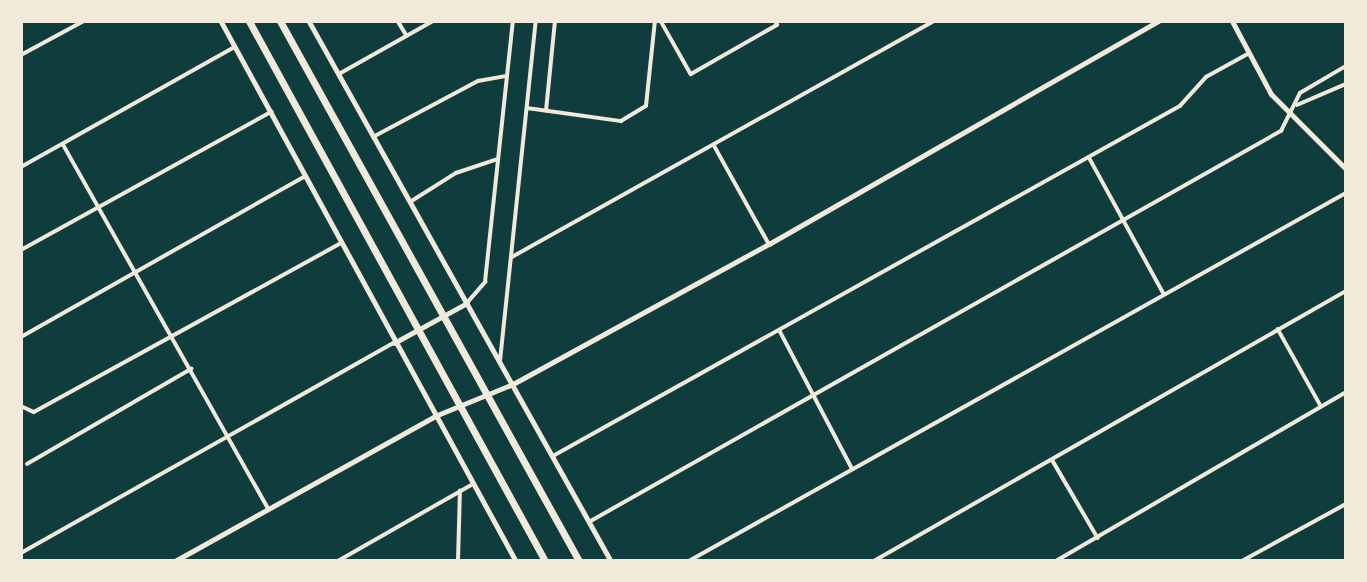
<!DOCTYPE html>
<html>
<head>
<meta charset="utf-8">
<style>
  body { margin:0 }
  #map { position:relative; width:1367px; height:582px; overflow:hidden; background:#0f3d3e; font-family:"Nunito Sans",sans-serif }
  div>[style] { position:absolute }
  .minor>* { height:3.5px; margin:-1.75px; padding:0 1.75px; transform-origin:1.75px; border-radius:1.75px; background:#f1e9da }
  .tertiary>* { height:4.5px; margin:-2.25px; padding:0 2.25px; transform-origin:2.25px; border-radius:2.25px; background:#f1e9da }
  .secondary>* { height:5px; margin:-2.5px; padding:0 2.5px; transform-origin:2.5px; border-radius:2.5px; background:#f1e9da }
  .motorway>* { height:7px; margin:-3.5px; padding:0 3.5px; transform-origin:3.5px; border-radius:3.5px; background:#f1e9da }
  span { translate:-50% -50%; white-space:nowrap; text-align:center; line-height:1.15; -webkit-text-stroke:7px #f1e9da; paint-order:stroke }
  .frame { position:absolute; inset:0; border:23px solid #f1e9da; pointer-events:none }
</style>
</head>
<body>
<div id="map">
  <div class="minor">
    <i style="left:398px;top:21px;width:17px;rotate:59deg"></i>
    <i style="left:661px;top:21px;width:61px;rotate:60.5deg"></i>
    <i style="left:691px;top:74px;width:99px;rotate:-29.7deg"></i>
    <i style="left:777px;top:25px;width:4px;rotate:-117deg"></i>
    <i style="left:21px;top:55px;width:72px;rotate:-28.4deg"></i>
    <i style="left:339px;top:74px;width:108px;rotate:-29.4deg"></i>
    <i style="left:1297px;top:105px;width:53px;rotate:-23.2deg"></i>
    <i style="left:527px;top:108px;width:95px;rotate:7.9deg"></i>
    <i style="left:621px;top:121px;width:29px;rotate:-31deg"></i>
    <i style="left:646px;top:106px;width:85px;rotate:-84deg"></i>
    <i style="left:546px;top:111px;width:90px;rotate:-84.3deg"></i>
    <i style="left:373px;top:137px;width:119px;rotate:-28.1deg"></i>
    <i style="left:478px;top:81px;width:29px;rotate:-10deg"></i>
    <i style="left:63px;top:144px;width:419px;rotate:60.6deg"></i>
    <i style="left:714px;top:145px;width:113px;rotate:60.9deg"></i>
    <i style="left:1089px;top:157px;width:156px;rotate:61.3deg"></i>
    <i style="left:21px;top:167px;width:245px;rotate:-29.3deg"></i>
    <i style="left:410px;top:202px;width:54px;rotate:-32.2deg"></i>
    <i style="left:456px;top:173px;width:44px;rotate:-18.4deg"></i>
    <i style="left:21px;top:250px;width:286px;rotate:-28.9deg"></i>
    <i style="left:512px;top:257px;width:484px;rotate:-29.2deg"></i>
    <i style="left:467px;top:303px;width:28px;rotate:-49deg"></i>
    <i style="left:485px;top:282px;width:262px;rotate:-83.9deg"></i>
    <i style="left:1278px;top:329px;width:88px;rotate:60.8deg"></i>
    <i style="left:780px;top:331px;width:155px;rotate:62.3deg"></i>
    <i style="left:21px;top:337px;width:326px;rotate:-29.5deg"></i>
    <i style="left:500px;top:361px;width:342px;rotate:-84deg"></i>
    <i style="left:21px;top:406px;width:14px;rotate:25deg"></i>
    <i style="left:34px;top:412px;width:350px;rotate:-28.8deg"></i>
    <i style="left:553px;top:456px;width:718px;rotate:-29.17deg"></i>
    <i style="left:1180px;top:106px;width:39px;rotate:-48deg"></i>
    <i style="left:1206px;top:77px;width:46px;rotate:-28.8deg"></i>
    <i style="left:1053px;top:461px;width:89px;rotate:59.7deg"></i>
    <i style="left:27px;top:464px;width:190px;rotate:-30.1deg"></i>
    <i style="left:589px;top:522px;width:795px;rotate:-29.47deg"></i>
    <i style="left:1281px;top:131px;width:42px;rotate:-63.4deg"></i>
    <i style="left:1300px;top:93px;width:53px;rotate:-30.4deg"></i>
    <i style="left:21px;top:553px;width:428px;rotate:-29.4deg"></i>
    <i style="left:338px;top:561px;width:155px;rotate:-29.7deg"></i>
    <i style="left:458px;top:561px;width:70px;rotate:-88.4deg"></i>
    <i style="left:689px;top:561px;width:753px;rotate:-29.25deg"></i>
    <i style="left:874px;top:561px;width:544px;rotate:-29.77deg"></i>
    <i style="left:1056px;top:561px;width:336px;rotate:-30.2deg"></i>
    <i style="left:1242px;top:561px;width:119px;rotate:-28.7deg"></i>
  </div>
  <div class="tertiary">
    <i style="left:221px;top:21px;width:615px;rotate:61.35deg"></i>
    <i style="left:309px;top:21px;width:619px;rotate:60.78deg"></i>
    <i style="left:394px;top:343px;width:83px;rotate:-28.7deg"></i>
    <i style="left:175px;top:561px;width:298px;rotate:-29.1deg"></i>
    <i style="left:435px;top:416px;width:84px;rotate:-22.3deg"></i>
    <i style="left:513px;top:384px;width:292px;rotate:-28.7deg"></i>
    <i style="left:769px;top:244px;width:449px;rotate:-29.8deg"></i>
  </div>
  <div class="secondary">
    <i style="left:1232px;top:21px;width:83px;rotate:61.9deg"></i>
    <i style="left:1271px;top:94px;width:106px;rotate:45deg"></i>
  </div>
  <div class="motorway">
    <i style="left:249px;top:21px;width:616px;rotate:61.27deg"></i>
    <i style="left:280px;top:21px;width:617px;rotate:61.03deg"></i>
  </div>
  <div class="frame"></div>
</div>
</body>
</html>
